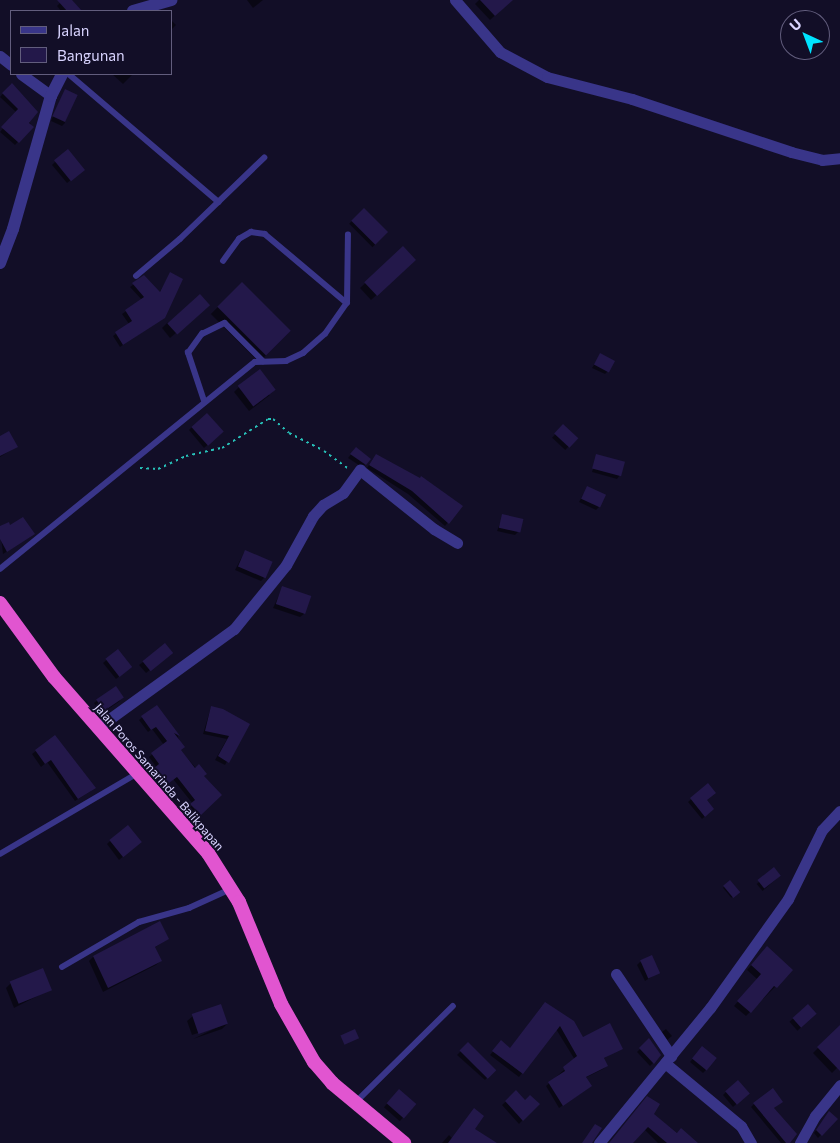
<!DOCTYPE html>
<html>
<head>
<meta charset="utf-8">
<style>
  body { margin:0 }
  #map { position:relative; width:840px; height:1143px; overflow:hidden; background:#120e27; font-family:Commissioner,sans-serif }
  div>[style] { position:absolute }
  .shadow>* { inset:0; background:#0007; transform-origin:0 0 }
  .building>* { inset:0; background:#23184a; transform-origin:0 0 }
  .path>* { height:2px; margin-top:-1px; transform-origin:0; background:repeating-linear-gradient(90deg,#27c0b8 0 2.5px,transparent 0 6.5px) }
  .service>* { height:5.5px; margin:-2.75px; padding:0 2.75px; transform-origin:2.75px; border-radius:2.75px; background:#393589 }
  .minor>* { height:11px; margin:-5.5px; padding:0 5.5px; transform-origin:5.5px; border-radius:5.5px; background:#393589 }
  .tertiary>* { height:12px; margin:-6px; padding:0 6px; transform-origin:6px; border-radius:6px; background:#393589 }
  .trunk>* { height:14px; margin:-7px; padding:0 7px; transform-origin:7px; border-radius:7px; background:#e155d0 }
  span { translate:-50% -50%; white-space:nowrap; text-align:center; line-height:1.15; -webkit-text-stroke:4px #120e27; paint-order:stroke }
  .street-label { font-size:12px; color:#d9d4ff }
  .legend { position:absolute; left:10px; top:10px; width:162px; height:65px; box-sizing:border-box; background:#120e27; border:1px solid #625d7d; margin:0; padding:6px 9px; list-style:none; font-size:15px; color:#d9d4ff }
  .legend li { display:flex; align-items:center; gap:10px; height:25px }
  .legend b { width:25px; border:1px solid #625d7d }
  .north { position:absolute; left:780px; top:10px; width:50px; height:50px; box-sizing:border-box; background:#120e27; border:1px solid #625d7d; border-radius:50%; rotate:317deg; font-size:14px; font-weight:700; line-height:20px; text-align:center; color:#d9d4ff }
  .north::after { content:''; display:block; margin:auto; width:18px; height:22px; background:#00e3ff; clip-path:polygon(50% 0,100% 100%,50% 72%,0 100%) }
</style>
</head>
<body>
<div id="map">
  <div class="shadow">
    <i style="clip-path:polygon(63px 0,70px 0,78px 9px,61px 11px,57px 6px)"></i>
    <i style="clip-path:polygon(247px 0,263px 0,253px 8px)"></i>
    <i style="clip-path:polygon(479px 0,512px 0,490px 20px,475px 4px)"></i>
    <i style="clip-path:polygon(171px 20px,176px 25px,171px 30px)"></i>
    <i style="clip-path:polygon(112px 74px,133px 74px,123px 84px)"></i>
    <i style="clip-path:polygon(11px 84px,32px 127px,15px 145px,0 132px,16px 112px,0 97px)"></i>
    <i style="clip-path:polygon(65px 90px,65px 123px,62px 126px,51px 121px)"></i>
    <i style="clip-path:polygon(55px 162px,80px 173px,67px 183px,52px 165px)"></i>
    <i style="left:364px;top:209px;width:33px;height:21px;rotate:45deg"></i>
    <i style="clip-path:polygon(403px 248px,410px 265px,371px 300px,360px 288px)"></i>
    <i style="clip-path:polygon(170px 274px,160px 320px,120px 347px,113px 336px,129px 324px,122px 314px,142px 300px,130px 287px,144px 277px,159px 293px)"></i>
    <i style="left:242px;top:283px;width:68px;height:44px;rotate:45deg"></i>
    <i style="clip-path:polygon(203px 310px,170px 338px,162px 328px,167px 323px)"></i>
    <i style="clip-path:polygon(600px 355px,608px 371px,605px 374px,592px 368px)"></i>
    <i style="clip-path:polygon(239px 387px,270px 395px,249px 411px,234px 392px)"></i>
    <i style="left:563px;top:426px;width:18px;height:16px;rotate:43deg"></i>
    <i style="clip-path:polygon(192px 427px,219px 435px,204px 448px,189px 430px)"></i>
    <i style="clip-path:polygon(0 437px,16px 447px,0 457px)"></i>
    <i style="clip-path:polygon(356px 448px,369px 460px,362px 467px,348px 458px)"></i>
    <i style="clip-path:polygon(597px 456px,620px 475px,617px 479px,592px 472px)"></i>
    <i style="clip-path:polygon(373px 459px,461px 507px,445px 526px,408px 494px,367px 468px)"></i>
    <i style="clip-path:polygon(587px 488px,599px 507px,596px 510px,579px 502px)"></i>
    <i style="clip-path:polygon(503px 516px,518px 532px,515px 535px,497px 531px)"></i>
    <i style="clip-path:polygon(10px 527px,30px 537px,3px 554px,0 528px)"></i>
    <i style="clip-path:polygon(245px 551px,264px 578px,261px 581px,235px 570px)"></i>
    <i style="clip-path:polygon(283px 587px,304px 614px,300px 617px,273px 608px)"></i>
    <i style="clip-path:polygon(117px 651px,127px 670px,116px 679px,103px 663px)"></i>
    <i style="clip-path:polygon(168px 656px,146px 673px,139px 665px,143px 662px)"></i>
    <i style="clip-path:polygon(116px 687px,120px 701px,101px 714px,94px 703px)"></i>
    <i style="clip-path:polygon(156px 706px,178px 736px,180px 750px,220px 795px,197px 818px,188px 808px,193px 804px,173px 779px,161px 788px,151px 773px,157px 768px,149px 757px,164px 745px,152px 729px,148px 732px,139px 720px)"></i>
    <i style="clip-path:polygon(211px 707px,249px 724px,225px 765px,215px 760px,227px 739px,203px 734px)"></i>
    <i style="clip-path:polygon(54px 737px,91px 791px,75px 801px,47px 762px,41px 767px,32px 754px)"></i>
    <i style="clip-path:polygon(707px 785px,706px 801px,710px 812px,702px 819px,688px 802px)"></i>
    <i style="clip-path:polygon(110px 841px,137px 845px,119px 860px,107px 844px)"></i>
    <i style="left:774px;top:869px;width:9px;height:23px;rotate:49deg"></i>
    <i style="left:730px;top:882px;width:13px;height:9px;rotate:51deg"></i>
    <i style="clip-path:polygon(168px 939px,154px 948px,161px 961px,156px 965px,103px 992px,89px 961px,93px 957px)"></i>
    <i style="clip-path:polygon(763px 952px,792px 970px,746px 1016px,734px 1006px,757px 979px,747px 970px)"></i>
    <i style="clip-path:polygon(640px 962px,659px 972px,645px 981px,637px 965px)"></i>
    <i style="clip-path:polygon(11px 983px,51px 989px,14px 1008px,6px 988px)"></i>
    <i style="left:808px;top:1005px;width:12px;height:25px;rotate:48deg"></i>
    <i style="clip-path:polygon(542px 1006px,582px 1039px,621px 1048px,603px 1059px,607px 1066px,603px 1069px,585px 1078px,587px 1089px,559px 1108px,546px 1086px,575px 1060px,556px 1029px,519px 1077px,490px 1055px,501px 1042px,510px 1049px)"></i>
    <i style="clip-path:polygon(193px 1016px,227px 1024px,222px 1029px,193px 1039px,222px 1025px,192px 1035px,187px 1021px)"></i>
    <i style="clip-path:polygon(666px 1029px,672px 1036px,667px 1040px,662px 1032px)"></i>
    <i style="clip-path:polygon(837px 1029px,840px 1032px,840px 1065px,832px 1073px,813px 1053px)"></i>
    <i style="clip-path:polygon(649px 1040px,653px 1063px,650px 1066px,637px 1052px)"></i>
    <i style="clip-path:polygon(468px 1044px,494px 1070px,485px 1080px,457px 1055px)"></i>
    <i style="clip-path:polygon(699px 1051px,706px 1070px,703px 1073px,690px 1062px)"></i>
    <i style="left:399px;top:1090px;width:21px;height:23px;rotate:41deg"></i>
    <i style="clip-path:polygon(516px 1092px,525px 1101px,538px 1104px,519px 1124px,502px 1105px)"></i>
    <i style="clip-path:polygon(726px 1092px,748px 1094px,733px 1107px,723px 1095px)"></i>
    <i style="clip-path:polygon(644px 1101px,653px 1114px,690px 1143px,658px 1143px,644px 1129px,632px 1143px,609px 1143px)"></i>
    <i style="clip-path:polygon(754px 1104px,778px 1105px,773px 1109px,789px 1143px,781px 1143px,751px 1107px)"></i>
    <i style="clip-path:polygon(829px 1113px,836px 1119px,818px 1138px,814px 1133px)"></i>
    <i style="clip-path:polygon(473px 1129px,491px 1143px,442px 1143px,449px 1135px,452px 1138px)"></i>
  </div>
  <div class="building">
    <i style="clip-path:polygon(57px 0,72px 0,82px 11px,67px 11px)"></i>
    <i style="clip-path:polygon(480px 0,513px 0,495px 16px)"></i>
    <i style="clip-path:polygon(12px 83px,38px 112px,29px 123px,34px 127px,19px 143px,1px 127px,18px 109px,2px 93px)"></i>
    <i style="left:65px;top:89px;width:14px;height:30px;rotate:25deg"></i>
    <i style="left:68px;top:149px;width:27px;height:18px;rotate:51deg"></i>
    <i style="left:364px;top:208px;width:34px;height:18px;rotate:45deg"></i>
    <i style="left:403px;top:246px;width:19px;height:53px;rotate:47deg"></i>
    <i style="clip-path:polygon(170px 272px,183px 279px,165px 318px,123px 345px,115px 332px,132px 321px,125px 310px,144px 297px,132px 283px,144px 275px,160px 292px)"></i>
    <i style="left:242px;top:282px;width:69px;height:35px;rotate:45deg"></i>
    <i style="left:200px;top:294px;width:15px;height:44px;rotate:48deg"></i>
    <i style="left:600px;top:353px;width:17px;height:13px;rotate:28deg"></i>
    <i style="left:260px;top:369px;width:26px;height:28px;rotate:53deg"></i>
    <i style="left:207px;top:413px;width:25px;height:21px;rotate:48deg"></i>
    <i style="left:563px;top:424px;width:21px;height:13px;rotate:43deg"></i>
    <i style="clip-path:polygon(9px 431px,18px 447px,0 456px,0 436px)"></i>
    <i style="clip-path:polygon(356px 447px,371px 459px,366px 465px,350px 454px)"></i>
    <i style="clip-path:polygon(376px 454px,420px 478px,421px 476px,463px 506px,449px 524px,412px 491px,369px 465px)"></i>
    <i style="left:596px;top:454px;width:30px;height:15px;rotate:15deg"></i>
    <i style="left:587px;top:486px;width:21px;height:14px;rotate:25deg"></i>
    <i style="left:502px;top:514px;width:22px;height:14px;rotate:13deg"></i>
    <i style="clip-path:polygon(23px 517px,35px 534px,7px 552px,0 539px,0 526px,9px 522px,10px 525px)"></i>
    <i style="left:245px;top:550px;width:30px;height:18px;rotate:23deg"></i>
    <i style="left:282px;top:586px;width:31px;height:19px;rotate:19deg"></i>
    <i style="left:165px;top:643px;width:13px;height:29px;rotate:51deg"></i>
    <i style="left:118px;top:649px;width:23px;height:16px;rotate:52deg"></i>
    <i style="left:116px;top:686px;width:14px;height:24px;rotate:56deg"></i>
    <i style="clip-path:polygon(157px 705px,180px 736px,174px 733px,185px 747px,181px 750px,195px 768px,199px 764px,207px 774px,204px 776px,222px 795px,201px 815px,190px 804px,195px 800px,177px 777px,165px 786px,153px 769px,159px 764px,151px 753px,167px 741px,156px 727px,151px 730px,141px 716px)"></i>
    <i style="clip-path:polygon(211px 706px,223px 709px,250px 724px,229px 763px,218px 756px,229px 736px,205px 731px)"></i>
    <i style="clip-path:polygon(55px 735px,96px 788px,78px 799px,51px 760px,45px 764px,35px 750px)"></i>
    <i style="clip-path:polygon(708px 783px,716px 793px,707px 800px,714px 809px,705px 817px,690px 798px)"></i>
    <i style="left:128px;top:825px;width:22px;height:24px;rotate:51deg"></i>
    <i style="left:774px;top:867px;width:11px;height:21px;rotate:52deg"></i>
    <i style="left:730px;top:880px;width:16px;height:9px;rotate:50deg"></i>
    <i style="clip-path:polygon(160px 921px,169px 939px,155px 947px,162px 961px,108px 988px,93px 956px)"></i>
    <i style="clip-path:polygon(767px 946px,793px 970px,777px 988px,774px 986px,751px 1013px,737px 1001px,761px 974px,751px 965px)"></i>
    <i style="left:652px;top:955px;width:20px;height:13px;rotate:66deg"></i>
    <i style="left:43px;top:968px;width:24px;height:36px;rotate:68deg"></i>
    <i style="clip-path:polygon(545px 1002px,574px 1021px,583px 1037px,610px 1023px,623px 1049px,604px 1058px,608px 1066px,586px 1077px,592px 1086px,563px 1106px,548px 1082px,565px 1071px,563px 1067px,577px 1056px,560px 1026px,523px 1074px,492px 1051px,501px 1040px,510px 1048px)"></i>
    <i style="left:221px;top:1004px;width:21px;height:31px;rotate:71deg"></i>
    <i style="left:808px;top:1004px;width:13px;height:21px;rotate:48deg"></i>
    <i style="clip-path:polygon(840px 1025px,840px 1071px,817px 1047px)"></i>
    <i style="left:355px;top:1029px;width:10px;height:16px;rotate:66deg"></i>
    <i style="clip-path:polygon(649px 1038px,661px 1055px,654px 1064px,639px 1048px)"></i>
    <i style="left:468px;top:1042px;width:40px;height:12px;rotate:45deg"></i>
    <i style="left:702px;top:1046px;width:19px;height:16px;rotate:39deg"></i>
    <i style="left:738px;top:1080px;width:18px;height:17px;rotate:49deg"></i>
    <i style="clip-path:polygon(773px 1088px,783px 1102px,774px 1108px,797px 1134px,790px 1143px,786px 1143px,753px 1103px)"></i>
    <i style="left:399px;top:1089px;width:23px;height:19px;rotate:41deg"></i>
    <i style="clip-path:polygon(516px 1090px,525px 1100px,530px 1095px,540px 1104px,523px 1121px,505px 1101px)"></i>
    <i style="clip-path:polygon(647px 1096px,660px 1104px,654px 1114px,677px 1133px,681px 1128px,698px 1143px,667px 1143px,648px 1127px,633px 1143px,609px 1143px)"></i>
    <i style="clip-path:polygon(474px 1108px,484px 1116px,475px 1129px,497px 1143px,448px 1143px)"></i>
    <i style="clip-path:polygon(829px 1111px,838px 1119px,822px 1136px,816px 1130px)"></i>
    <i style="clip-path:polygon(595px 1124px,602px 1128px,592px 1143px,582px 1143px)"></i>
  </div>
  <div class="path">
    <i style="left:140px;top:468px;width:18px;rotate:3deg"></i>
    <i style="left:158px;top:469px;width:31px;rotate:-25deg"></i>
    <i style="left:186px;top:456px;width:37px;rotate:-13deg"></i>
    <i style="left:222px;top:448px;width:54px;rotate:-32.2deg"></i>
    <i style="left:268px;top:419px;width:5px"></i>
    <i style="left:273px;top:419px;width:21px;rotate:41deg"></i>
    <i style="left:289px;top:433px;width:39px;rotate:27deg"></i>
    <i style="left:324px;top:451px;width:29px;rotate:36deg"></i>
  </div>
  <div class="service">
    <i style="left:69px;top:74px;width:197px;rotate:40.5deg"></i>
    <i style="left:223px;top:261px;width:27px;rotate:-54deg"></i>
    <i style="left:239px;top:239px;width:14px;rotate:-30deg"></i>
    <i style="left:251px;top:232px;width:14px;rotate:8deg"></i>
    <i style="left:265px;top:234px;width:107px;rotate:40.1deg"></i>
    <i style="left:136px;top:276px;width:57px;rotate:-40.1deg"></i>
    <i style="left:180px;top:239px;width:117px;rotate:-44deg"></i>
    <i style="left:204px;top:401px;width:51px;rotate:-108.4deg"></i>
    <i style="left:188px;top:353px;width:24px;rotate:-54deg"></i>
    <i style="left:202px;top:334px;width:25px;rotate:-26deg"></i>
    <i style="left:225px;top:323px;width:54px;rotate:45deg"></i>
    <i style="left:0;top:569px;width:328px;rotate:-39.1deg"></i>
    <i style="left:255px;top:362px;width:31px;rotate:-2deg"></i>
    <i style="left:286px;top:361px;width:19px;rotate:-25deg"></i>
    <i style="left:303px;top:353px;width:29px;rotate:-41deg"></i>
    <i style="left:325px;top:334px;width:38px;rotate:-55deg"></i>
    <i style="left:347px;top:303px;width:68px;rotate:-89.2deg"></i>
    <i style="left:0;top:854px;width:160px;rotate:-30.4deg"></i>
    <i style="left:62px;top:967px;width:89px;rotate:-30.3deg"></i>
    <i style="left:139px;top:922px;width:52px;rotate:-15.6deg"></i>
    <i style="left:189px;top:908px;width:46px;rotate:-24.3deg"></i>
    <i style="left:356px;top:1102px;width:136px;rotate:-44.7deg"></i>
  </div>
  <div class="minor">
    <i style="left:455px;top:0;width:69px;rotate:49.1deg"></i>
    <i style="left:500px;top:52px;width:53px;rotate:28deg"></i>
    <i style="left:547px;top:77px;width:88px;rotate:14.5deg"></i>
    <i style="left:632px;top:99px;width:168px;rotate:18.4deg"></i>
    <i style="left:791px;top:152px;width:32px;rotate:14deg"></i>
    <i style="left:822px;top:160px;width:18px;rotate:-6deg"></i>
    <i style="left:0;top:56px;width:14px;rotate:39deg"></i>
    <i style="left:21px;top:74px;width:37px;rotate:36deg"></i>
    <i style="left:97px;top:728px;width:169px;rotate:-35.9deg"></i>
    <i style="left:234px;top:629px;width:82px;rotate:-50.9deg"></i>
    <i style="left:286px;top:565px;width:56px;rotate:-61.1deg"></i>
    <i style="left:313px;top:516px;width:15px;rotate:-48deg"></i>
    <i style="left:323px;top:505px;width:23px;rotate:-31deg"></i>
    <i style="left:343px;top:493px;width:29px;rotate:-54deg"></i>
    <i style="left:360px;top:470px;width:95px;rotate:38.6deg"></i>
    <i style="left:434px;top:529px;width:27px;rotate:31deg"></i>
    <i style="left:616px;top:974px;width:99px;rotate:56.1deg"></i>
    <i style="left:665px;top:1063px;width:99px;rotate:39.7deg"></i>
    <i style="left:741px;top:1126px;width:20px;rotate:60deg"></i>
    <i style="left:599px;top:1143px;width:175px;rotate:-50.6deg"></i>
    <i style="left:710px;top:1008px;width:134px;rotate:-54.4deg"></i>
    <i style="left:788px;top:899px;width:77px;rotate:-63.8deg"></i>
    <i style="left:822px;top:830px;width:26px;rotate:-47deg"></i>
    <i style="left:800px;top:1143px;width:31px;rotate:-61deg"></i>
    <i style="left:815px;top:1116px;width:40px;rotate:-51deg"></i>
  </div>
  <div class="tertiary">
    <i style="left:133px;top:11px;width:40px;rotate:-16deg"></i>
    <i style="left:0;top:263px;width:36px;rotate:-69deg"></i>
    <i style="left:13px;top:229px;width:138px;rotate:-74.1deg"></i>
    <i style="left:51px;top:96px;width:25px;rotate:-63deg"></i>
  </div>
  <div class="trunk">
    <i style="left:0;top:603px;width:92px;rotate:53.9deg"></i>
    <i style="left:54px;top:677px;width:234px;rotate:48.8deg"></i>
    <i style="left:208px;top:853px;width:58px;rotate:57.7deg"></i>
    <i style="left:239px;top:902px;width:110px;rotate:67.6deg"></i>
    <i style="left:281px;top:1004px;width:67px;rotate:60.4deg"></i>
    <i style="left:314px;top:1062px;width:28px;rotate:49deg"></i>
    <i style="left:332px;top:1083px;width:94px;rotate:39.8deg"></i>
  </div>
  <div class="street-label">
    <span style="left:159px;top:777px;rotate:49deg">Jalan Poros Samarinda - Balikpapan</span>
  </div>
  <ul class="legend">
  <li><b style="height:6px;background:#393589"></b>Jalan</li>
  <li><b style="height:14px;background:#23184a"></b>Bangunan</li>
  </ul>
  <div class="north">U</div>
</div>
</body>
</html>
